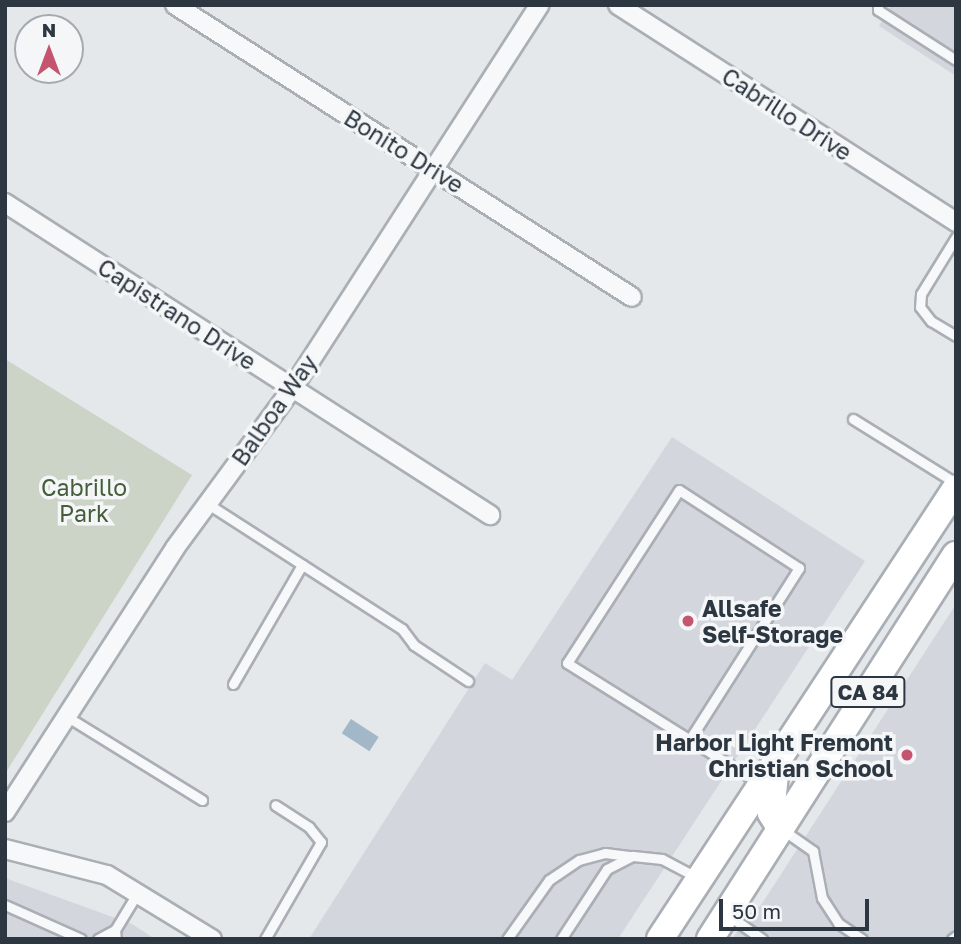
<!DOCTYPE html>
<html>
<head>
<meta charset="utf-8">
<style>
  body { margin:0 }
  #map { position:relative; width:961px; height:944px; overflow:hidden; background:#e4e8eb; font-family:"Golos Text",sans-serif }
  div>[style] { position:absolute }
  .built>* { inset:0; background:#d3d7dd }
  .green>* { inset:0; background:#cbd4c6 }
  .water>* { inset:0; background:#a2b8c8; transform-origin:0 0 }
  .roads { filter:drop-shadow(2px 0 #a9afb5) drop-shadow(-2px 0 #a9afb5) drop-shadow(0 2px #a9afb5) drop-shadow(0 -2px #a9afb5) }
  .lane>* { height:9px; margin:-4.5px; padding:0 4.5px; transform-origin:4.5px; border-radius:4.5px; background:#f7f8f9 }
  .street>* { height:18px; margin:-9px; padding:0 9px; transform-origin:9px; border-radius:9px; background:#f7f8f9 }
  .primary>* { height:26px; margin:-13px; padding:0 13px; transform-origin:13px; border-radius:13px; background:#fff }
  .dots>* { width:19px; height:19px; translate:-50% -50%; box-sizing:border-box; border:4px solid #f4f6f8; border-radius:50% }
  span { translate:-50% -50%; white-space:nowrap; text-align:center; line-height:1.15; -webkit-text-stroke:7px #f4f6f8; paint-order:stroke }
  .shield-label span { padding:2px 5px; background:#f4f6f8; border:2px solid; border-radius:5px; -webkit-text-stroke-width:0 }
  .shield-label { font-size:21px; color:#2d3742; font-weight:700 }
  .street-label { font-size:23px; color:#2d3742 }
  .park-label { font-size:23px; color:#455d3b }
  .poi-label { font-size:23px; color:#2d3742; font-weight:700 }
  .left { translate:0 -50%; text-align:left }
  .right { translate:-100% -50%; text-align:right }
  .frame { position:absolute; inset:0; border:7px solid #2d3742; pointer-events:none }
  .north { position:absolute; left:14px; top:14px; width:70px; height:70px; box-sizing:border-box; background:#f4f6f8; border:2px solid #a4aaaf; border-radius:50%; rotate:0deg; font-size:19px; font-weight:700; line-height:28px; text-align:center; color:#2d3742 }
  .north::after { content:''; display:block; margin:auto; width:24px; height:32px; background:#c5546f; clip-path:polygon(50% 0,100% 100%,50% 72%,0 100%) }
  .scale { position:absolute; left:719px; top:899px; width:150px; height:32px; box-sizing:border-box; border:4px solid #2d3742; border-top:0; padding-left:9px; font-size:21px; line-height:24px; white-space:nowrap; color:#2d3742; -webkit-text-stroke:5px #f4f6f8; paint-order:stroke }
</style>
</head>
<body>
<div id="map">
  <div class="built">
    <i style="clip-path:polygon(891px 5px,956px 5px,956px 76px,879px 26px)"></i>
    <i style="clip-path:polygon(672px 437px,865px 561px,618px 939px,309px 939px,485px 663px,512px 680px)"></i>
    <i style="clip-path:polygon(956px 604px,956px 939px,732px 939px,748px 915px,761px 905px)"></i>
    <i style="clip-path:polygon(5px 878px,132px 924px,155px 939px,5px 939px)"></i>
  </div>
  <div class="green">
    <i style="clip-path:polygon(5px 359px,192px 475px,5px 774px)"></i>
  </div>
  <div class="water">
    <i style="left:351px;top:719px;width:33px;height:17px;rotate:33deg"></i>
  </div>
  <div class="roads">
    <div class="lane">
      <i style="left:878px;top:5px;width:5px;rotate:90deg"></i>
      <i style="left:878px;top:10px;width:93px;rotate:32.7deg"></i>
      <i style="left:956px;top:237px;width:67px;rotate:121.6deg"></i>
      <i style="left:921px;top:294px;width:13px;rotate:94deg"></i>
      <i style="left:920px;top:307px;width:18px;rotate:52deg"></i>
      <i style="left:931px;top:321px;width:29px;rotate:31deg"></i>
      <i style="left:853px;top:419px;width:121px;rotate:31.9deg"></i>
      <i style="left:208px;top:504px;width:231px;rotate:32.8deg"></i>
      <i style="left:402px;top:629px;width:20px;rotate:53deg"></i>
      <i style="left:414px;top:645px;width:65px;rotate:33.7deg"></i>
      <i style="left:233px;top:684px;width:138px;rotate:-59.9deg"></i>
      <i style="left:66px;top:716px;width:160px;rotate:31.7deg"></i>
      <i style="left:690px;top:739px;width:203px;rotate:-57.5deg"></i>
      <i style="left:799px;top:568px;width:143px;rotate:-147deg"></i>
      <i style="left:679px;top:490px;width:206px;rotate:122.9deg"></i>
      <i style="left:567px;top:663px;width:226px;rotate:32deg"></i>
      <i style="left:783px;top:830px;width:37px;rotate:35deg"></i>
      <i style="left:813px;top:851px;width:48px;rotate:79.2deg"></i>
      <i style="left:822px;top:898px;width:30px;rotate:57deg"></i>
      <i style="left:838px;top:923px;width:29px;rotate:34deg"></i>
      <i style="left:5px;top:905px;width:83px;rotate:24.1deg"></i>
      <i style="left:728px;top:915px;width:42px;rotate:35.2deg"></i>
      <i style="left:98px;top:939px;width:19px;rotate:-28deg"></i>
      <i style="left:115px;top:930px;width:44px;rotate:-58.8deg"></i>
      <i style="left:112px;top:939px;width:9px;rotate:-72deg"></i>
      <i style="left:115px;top:930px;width:9px;rotate:84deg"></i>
      <i style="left:265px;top:939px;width:112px;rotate:-60deg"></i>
      <i style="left:321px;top:842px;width:19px;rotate:-129deg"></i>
      <i style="left:309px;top:827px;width:40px;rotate:-147.1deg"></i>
      <i style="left:507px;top:939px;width:72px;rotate:-54.6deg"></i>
      <i style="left:549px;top:880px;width:36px;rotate:-34deg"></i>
      <i style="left:579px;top:860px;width:27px;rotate:-15deg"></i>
      <i style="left:605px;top:853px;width:26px;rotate:7deg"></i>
      <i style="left:561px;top:939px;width:84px;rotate:-56.7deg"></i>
      <i style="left:607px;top:869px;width:29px;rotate:-27deg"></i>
      <i style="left:633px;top:856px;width:29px;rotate:6deg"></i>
      <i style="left:662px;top:859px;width:41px;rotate:27.8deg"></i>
      <i style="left:952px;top:939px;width:5px;rotate:-37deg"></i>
    </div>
    <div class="street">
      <i style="left:175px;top:5px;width:542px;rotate:32.58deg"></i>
      <i style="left:618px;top:5px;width:402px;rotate:32.7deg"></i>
      <i style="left:5px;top:203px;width:577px;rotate:32.75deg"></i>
      <i style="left:5px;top:812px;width:314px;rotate:-57.2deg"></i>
      <i style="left:175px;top:548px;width:197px;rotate:-53.7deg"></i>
      <i style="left:292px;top:389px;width:457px;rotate:-57.2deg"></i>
      <i style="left:5px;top:849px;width:105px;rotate:14.3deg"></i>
      <i style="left:107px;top:875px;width:123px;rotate:31.4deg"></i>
    </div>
    <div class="primary">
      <i style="left:776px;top:765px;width:48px;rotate:95.9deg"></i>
      <i style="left:771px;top:813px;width:19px;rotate:58deg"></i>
      <i style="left:660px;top:939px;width:539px;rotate:-56.72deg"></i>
      <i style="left:710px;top:939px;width:456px;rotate:-57.4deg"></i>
    </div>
  </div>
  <div class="dots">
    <i style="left:688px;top:621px;background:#c5546f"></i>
    <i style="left:907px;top:755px;background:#c5546f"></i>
  </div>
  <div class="shield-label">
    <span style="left:868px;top:692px">CA 84</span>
  </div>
  <div class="street-label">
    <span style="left:787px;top:114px;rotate:33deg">Cabrillo Drive</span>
    <span style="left:404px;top:151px;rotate:32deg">Bonito Drive</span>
    <span style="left:177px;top:314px;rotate:33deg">Capistrano Drive</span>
    <span style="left:274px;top:410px;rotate:-55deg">Balboa Way</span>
  </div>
  <div class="park-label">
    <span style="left:84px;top:500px">Cabrillo<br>Park</span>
  </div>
  <div class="poi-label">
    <span class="left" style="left:702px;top:621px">Allsafe<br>Self-Storage</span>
    <span class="right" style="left:893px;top:755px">Harbor Light Fremont<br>Christian School</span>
  </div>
  <div class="frame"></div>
  <div class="north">N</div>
  <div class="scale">50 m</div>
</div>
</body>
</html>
